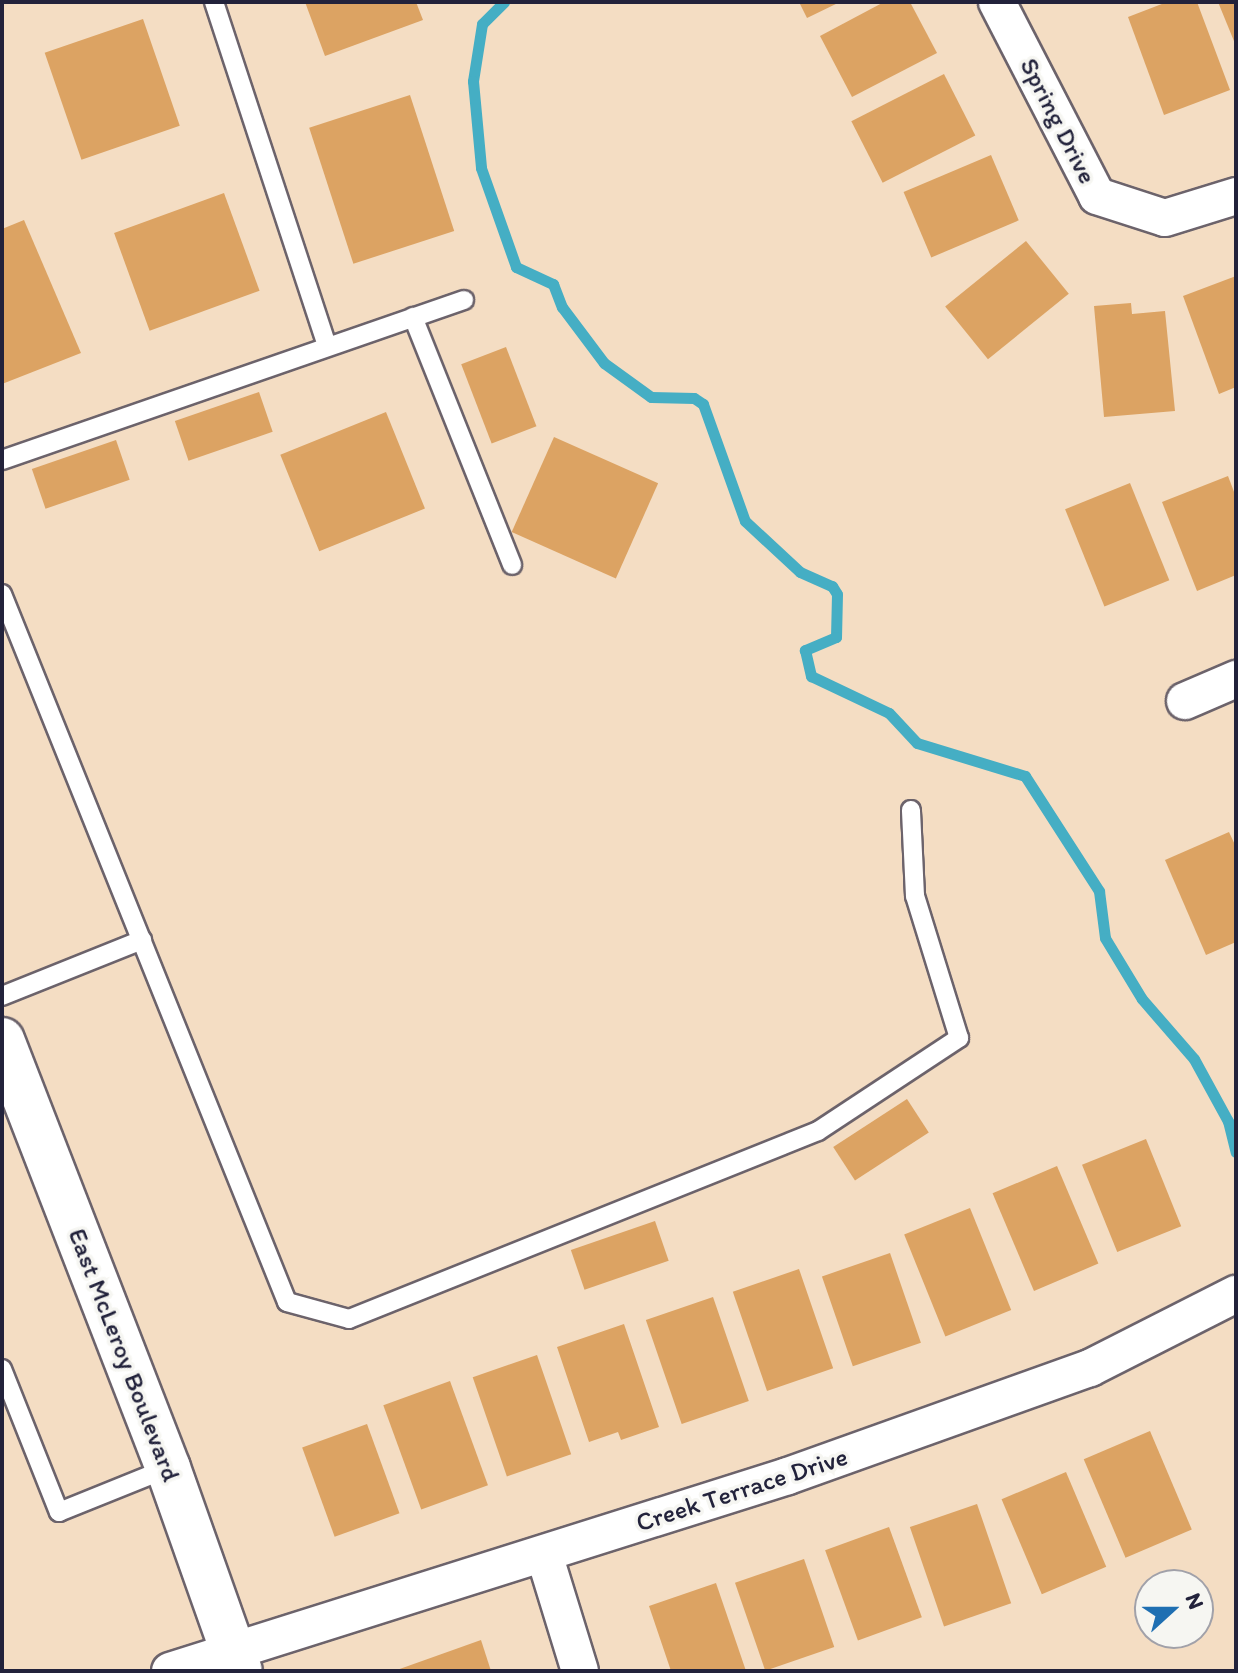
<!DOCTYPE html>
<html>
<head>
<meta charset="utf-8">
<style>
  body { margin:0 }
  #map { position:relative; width:1238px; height:1673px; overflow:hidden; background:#f4ddc3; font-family:Itim,sans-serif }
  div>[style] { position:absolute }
  .stream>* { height:11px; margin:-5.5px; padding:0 5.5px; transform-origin:5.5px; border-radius:5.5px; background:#45aec4 }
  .building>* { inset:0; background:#dca363; transform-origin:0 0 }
  .roads { filter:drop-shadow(2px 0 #6c636b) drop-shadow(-2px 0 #6c636b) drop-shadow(0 2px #6c636b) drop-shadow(0 -2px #6c636b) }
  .service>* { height:18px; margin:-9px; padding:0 9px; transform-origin:9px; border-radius:9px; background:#fff }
  .minor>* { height:36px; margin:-18px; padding:0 18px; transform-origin:18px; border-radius:18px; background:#fff }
  .secondary>* { height:44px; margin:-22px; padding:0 22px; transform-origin:22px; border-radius:22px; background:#fff }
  span { translate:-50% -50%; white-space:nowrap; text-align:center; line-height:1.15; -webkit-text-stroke:7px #f6f6f2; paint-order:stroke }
  .street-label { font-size:26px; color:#22223b }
  .frame { position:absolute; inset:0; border:4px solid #22223b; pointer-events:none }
  .north { position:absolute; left:1134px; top:1569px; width:80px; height:80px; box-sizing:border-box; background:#f6f6f2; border:2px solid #a1a1a9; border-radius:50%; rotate:69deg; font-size:22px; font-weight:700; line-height:32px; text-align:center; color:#22223b }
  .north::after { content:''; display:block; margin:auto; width:28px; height:36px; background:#1f6fb2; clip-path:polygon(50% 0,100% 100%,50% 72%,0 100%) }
</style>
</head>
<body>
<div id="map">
  <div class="stream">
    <i style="left:504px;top:2px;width:31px;rotate:135deg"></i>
    <i style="left:482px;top:24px;width:58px;rotate:99deg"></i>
    <i style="left:473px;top:81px;width:87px;rotate:84.7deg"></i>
    <i style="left:481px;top:168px;width:105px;rotate:70.5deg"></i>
    <i style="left:516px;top:267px;width:41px;rotate:24.7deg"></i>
    <i style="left:553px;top:284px;width:25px;rotate:69deg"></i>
    <i style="left:562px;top:307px;width:70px;rotate:53.1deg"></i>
    <i style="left:604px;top:363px;width:58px;rotate:35.9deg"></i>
    <i style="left:651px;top:397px;width:43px;rotate:1.3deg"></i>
    <i style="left:694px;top:398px;width:11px;rotate:34deg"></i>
    <i style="left:703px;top:404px;width:124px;rotate:70.3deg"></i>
    <i style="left:745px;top:521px;width:75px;rotate:42.8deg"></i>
    <i style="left:800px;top:572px;width:35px;rotate:24deg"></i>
    <i style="left:832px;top:586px;width:9px;rotate:58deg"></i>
    <i style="left:837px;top:594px;width:43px;rotate:91.3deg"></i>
    <i style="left:836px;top:637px;width:34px;rotate:157deg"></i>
    <i style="left:805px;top:650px;width:27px;rotate:77deg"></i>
    <i style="left:811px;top:676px;width:86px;rotate:25.4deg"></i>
    <i style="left:889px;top:713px;width:41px;rotate:47deg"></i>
    <i style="left:917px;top:743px;width:113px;rotate:17deg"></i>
    <i style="left:1025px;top:776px;width:137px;rotate:57.2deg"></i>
    <i style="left:1099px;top:891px;width:47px;rotate:82.7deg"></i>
    <i style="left:1105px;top:938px;width:71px;rotate:58.8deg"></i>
    <i style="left:1142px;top:999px;width:79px;rotate:49.1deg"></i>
    <i style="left:1194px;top:1059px;width:71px;rotate:61.3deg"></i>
    <i style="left:1228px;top:1121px;width:32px;rotate:76deg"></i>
  </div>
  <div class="building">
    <i style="clip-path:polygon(305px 2px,416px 2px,423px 20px,325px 56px)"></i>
    <i style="clip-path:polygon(799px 2px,840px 2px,807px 18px)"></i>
    <i style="clip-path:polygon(884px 2px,910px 2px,937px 53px,852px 97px,820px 36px)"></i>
    <i style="clip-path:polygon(1167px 2px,1197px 2px,1230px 90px,1164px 115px,1128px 17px)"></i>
    <i style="clip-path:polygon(1218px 2px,1236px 2px,1236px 46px)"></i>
    <i style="left:143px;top:19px;width:113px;height:104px;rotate:71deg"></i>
    <i style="left:944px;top:74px;width:69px;height:104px;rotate:63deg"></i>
    <i style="left:410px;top:95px;width:143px;height:106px;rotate:72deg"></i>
    <i style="left:991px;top:155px;width:71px;height:95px;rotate:67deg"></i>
    <i style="left:224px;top:193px;width:104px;height:117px;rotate:70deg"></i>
    <i style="clip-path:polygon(24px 220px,81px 353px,2px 384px,2px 229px)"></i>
    <i style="left:1026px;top:241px;width:68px;height:104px;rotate:51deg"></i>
    <i style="clip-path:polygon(1236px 276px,1236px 387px,1219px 394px,1183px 296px)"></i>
    <i style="clip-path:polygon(1131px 303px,1132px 314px,1165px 311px,1175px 411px,1104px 417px,1094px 306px)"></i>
    <i style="left:506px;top:347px;width:85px;height:48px;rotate:69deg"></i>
    <i style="left:259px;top:392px;width:42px;height:89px;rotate:71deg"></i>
    <i style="left:386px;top:412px;width:104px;height:114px;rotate:68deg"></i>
    <i style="left:554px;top:437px;width:114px;height:104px;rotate:24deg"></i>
    <i style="left:116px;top:440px;width:42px;height:89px;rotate:71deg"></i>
    <i style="clip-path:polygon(1228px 476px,1236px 497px,1236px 575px,1197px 591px,1162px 502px)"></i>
    <i style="left:1130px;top:483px;width:105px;height:70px;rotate:68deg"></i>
    <i style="clip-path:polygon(1229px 832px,1236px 847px,1236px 942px,1206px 955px,1165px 860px)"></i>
    <i style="left:907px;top:1099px;width:40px;height:88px;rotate:57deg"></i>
    <i style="left:1146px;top:1139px;width:94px;height:69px;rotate:68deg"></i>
    <i style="left:1057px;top:1166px;width:106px;height:70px;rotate:67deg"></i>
    <i style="left:970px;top:1208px;width:110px;height:71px;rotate:68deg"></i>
    <i style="left:655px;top:1221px;width:42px;height:89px;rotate:71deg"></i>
    <i style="left:890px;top:1253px;width:95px;height:72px;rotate:71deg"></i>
    <i style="left:799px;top:1269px;width:105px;height:70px;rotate:71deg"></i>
    <i style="left:713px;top:1297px;width:110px;height:71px;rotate:71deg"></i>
    <i style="clip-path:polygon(624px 1324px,659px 1427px,621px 1440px,618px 1432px,589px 1442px,557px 1347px)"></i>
    <i style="left:537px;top:1355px;width:105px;height:68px;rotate:71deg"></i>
    <i style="left:450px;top:1381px;width:111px;height:71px;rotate:70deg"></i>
    <i style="left:367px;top:1424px;width:95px;height:69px;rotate:70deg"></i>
    <i style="left:1150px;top:1431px;width:107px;height:72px;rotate:67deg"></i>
    <i style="left:1066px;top:1472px;width:103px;height:70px;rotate:67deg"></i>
    <i style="left:977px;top:1504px;width:105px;height:71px;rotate:71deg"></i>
    <i style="left:889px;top:1527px;width:96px;height:68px;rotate:70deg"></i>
    <i style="left:804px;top:1559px;width:93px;height:73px;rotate:71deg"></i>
    <i style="clip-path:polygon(716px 1583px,746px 1671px,671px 1671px,649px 1606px)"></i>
    <i style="clip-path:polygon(481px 1640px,491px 1671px,394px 1671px)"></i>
  </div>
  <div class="roads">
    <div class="service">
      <i style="left:214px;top:2px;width:362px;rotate:71.8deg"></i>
      <i style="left:413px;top:317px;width:267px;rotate:68.2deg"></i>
      <i style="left:2px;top:460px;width:489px;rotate:-19.1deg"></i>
      <i style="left:2px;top:594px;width:763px;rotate:68.07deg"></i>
      <i style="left:287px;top:1302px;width:64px;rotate:15.3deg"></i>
      <i style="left:349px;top:1319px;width:505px;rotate:-21.84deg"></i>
      <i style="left:818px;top:1131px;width:169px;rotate:-33.4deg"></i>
      <i style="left:959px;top:1038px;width:149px;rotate:-107.2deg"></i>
      <i style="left:915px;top:896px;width:86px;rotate:-92.7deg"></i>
      <i style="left:2px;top:996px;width:151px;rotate:-21.8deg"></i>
      <i style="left:2px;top:1369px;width:154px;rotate:68.3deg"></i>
      <i style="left:59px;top:1512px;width:118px;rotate:-22deg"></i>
    </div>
    <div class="minor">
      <i style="left:997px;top:2px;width:218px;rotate:62.7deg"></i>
      <i style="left:1097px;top:196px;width:71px;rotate:17.9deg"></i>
      <i style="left:1165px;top:218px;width:74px;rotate:-17.2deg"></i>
      <i style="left:1185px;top:701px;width:56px;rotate:-23.3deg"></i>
      <i style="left:544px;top:1554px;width:122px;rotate:72.9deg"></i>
      <i style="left:170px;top:1671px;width:648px;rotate:-17.51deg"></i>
      <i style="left:788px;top:1476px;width:321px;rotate:-19.7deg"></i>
      <i style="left:1090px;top:1368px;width:164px;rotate:-26.9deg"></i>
    </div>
    <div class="secondary">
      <i style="left:2px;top:1040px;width:459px;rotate:68.8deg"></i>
      <i style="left:168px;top:1468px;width:215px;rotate:70.5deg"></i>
    </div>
  </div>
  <div class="street-label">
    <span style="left:1058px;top:121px;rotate:63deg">Spring Drive</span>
    <span style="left:124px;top:1355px;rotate:69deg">East McLeroy Boulevard</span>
    <span style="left:742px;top:1490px;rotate:-18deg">Creek Terrace Drive</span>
  </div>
  <div class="frame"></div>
  <div class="north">N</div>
</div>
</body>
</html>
